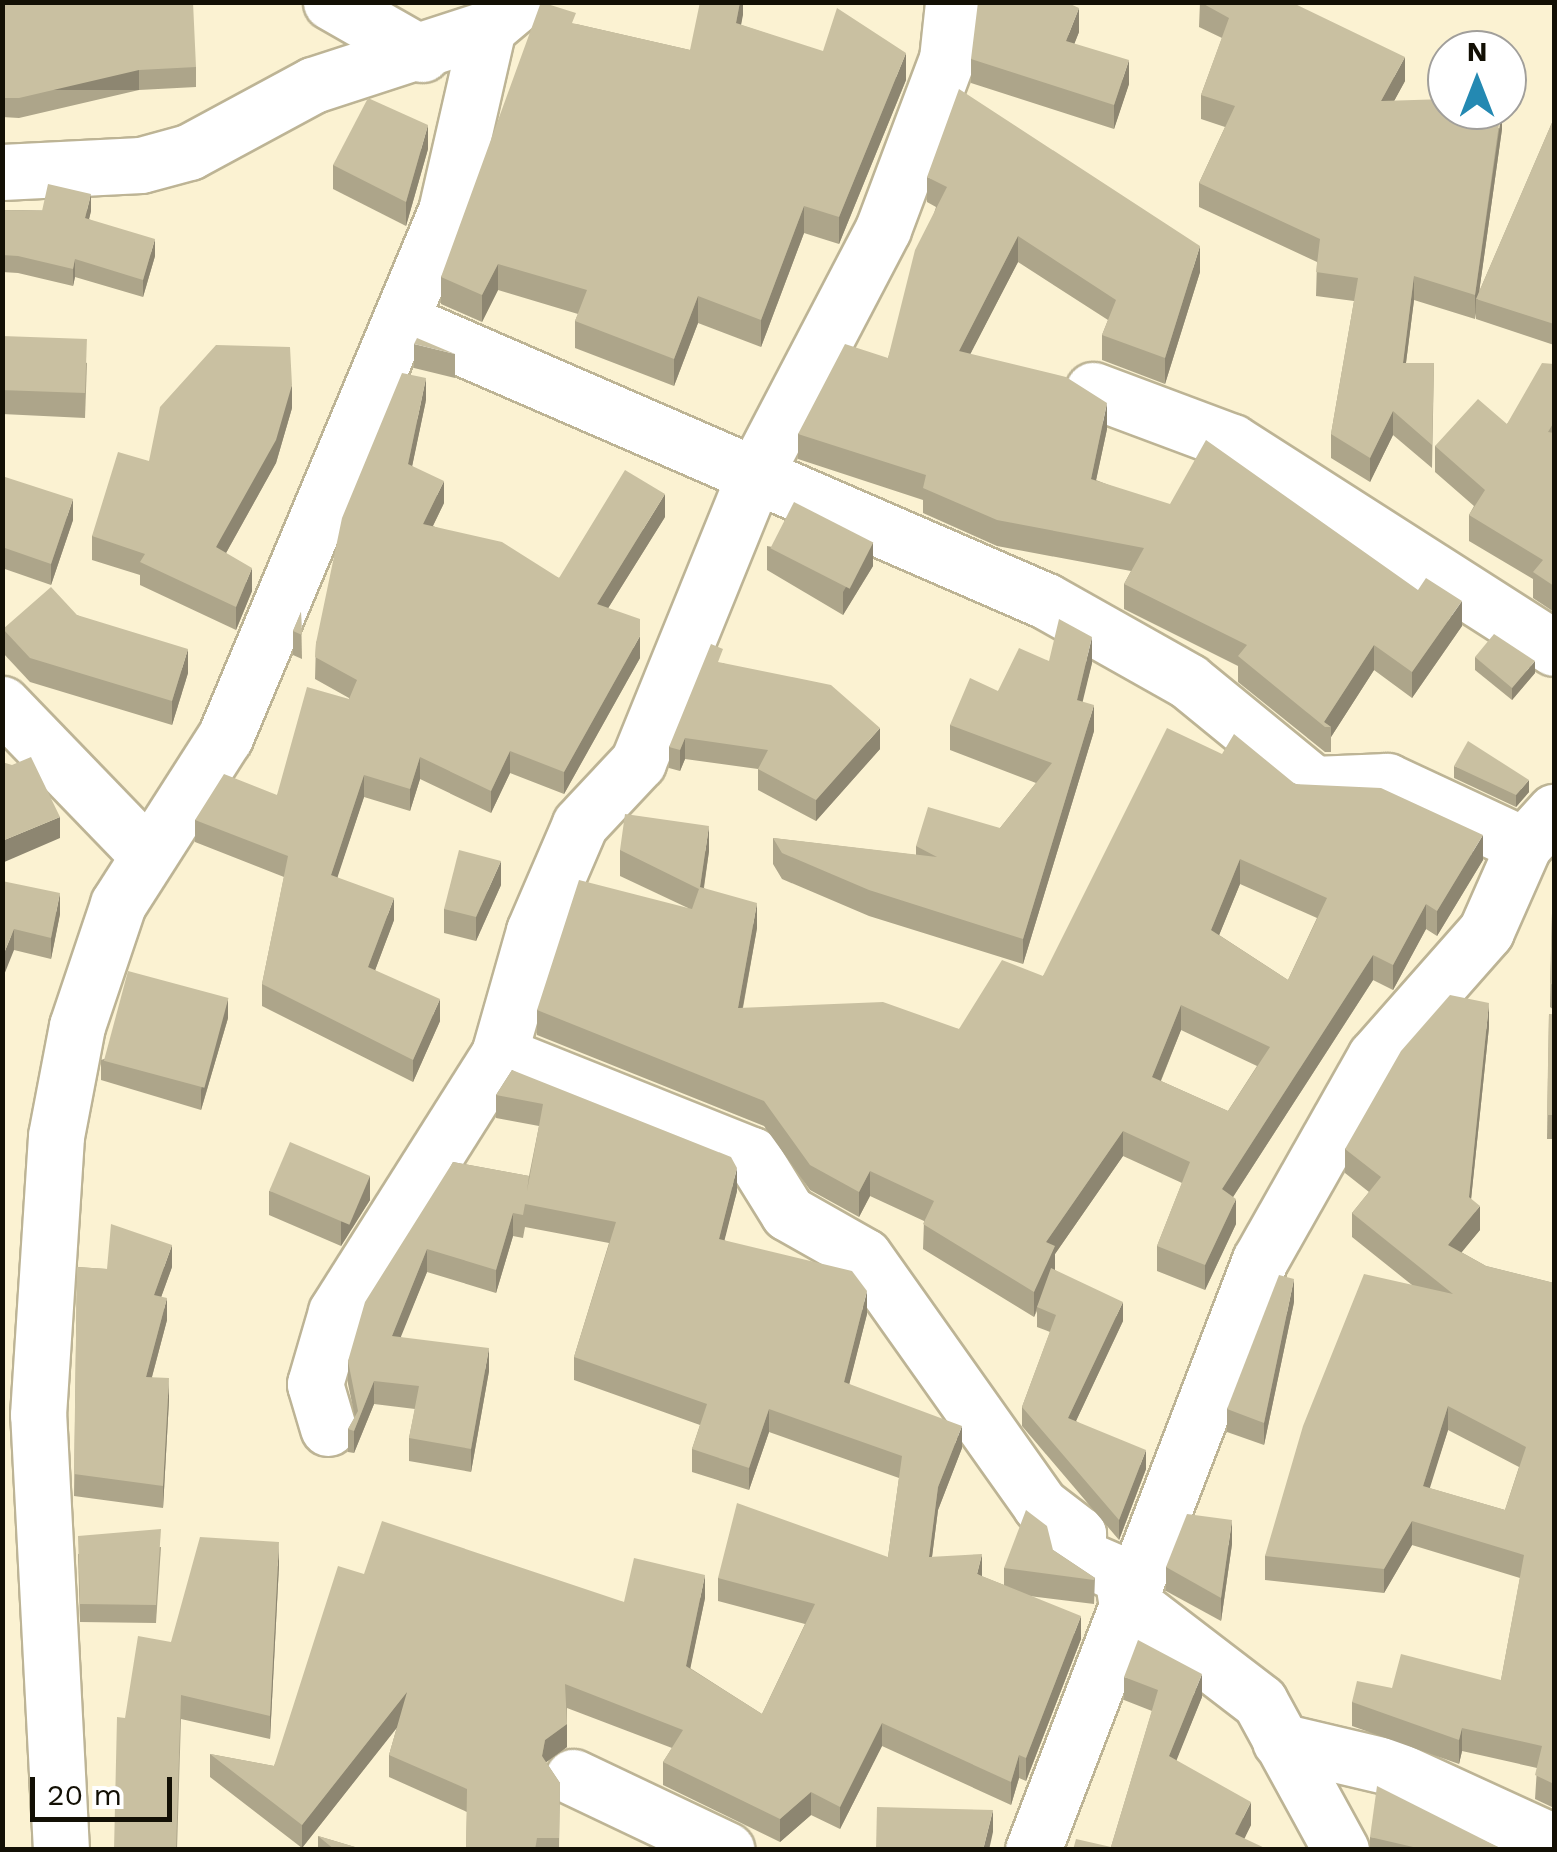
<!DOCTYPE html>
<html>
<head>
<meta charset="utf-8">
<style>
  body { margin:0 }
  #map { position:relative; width:1557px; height:1852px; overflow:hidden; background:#fbf2d2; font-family:"Work Sans",sans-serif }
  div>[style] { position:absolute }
  .roads { filter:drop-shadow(2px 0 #bdb495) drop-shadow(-2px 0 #bdb495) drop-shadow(0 2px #bdb495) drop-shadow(0 -2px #bdb495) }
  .minor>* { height:55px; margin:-27.5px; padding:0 27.5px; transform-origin:27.5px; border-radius:27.5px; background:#fff }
  .wall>* { inset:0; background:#ada58a }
  .shaded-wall>* { inset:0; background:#8d8671; transform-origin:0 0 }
  .building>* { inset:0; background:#c9c0a1; transform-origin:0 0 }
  span { translate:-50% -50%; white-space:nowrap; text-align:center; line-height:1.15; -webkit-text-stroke:8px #fff; paint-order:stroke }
  .frame { position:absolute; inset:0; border:5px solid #131005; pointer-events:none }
  .north { position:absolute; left:1427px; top:30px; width:100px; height:100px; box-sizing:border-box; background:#fff; border:2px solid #a19f9b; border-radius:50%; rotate:0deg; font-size:28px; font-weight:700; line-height:40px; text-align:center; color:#131005 }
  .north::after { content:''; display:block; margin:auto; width:35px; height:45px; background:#2489b2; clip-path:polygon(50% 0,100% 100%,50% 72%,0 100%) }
  .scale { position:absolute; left:30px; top:1777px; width:142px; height:45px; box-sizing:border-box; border:5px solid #131005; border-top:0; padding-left:12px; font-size:30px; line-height:35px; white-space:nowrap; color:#131005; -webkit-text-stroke:8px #fff; paint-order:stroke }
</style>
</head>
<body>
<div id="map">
  <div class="roads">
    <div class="minor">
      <i style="left:331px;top:2px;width:105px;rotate:29.7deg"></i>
      <i style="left:2px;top:172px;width:139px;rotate:-2.9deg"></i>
      <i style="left:141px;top:165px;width:50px;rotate:-15.2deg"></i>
      <i style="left:189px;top:152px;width:141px;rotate:-28.4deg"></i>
      <i style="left:313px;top:85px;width:184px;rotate:-18deg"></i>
      <i style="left:488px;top:28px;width:40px;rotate:-40deg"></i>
      <i style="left:401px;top:321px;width:703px;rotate:23.47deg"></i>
      <i style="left:1046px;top:601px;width:163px;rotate:29.4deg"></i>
      <i style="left:1188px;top:681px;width:163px;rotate:39.3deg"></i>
      <i style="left:1314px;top:784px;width:73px;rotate:-2.4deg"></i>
      <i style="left:1387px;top:781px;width:151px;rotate:25deg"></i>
      <i style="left:1093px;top:390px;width:148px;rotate:20.5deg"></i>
      <i style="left:1232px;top:442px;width:382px;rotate:32.6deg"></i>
      <i style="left:2px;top:704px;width:209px;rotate:46deg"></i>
      <i style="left:499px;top:1054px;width:272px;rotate:21.8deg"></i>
      <i style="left:752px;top:1155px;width:68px;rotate:58.2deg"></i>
      <i style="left:788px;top:1213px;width:87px;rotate:29.5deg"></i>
      <i style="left:864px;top:1256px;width:305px;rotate:54.7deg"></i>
      <i style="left:1040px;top:1505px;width:48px;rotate:37.3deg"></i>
      <i style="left:1078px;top:1534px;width:22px;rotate:90deg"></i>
      <i style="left:1078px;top:1556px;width:48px;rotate:23.4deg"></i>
      <i style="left:1122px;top:1575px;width:24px;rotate:81deg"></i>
      <i style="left:1126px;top:1599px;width:169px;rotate:37.5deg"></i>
      <i style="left:1260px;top:1702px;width:169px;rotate:61.3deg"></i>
      <i style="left:328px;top:1428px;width:46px;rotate:-106.5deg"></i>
      <i style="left:315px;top:1384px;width:75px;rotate:-73.7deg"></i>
      <i style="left:336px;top:1312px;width:305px;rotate:-57.7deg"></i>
      <i style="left:499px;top:1054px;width:128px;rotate:-74.1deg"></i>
      <i style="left:534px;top:931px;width:116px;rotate:-66.7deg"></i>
      <i style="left:580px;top:824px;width:85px;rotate:-46.9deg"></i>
      <i style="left:638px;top:762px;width:311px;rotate:-67.9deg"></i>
      <i style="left:755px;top:474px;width:276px;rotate:-62.4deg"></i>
      <i style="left:883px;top:229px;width:182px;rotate:-69.4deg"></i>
      <i style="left:947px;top:59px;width:56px;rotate:-83.9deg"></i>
      <i style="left:1280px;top:1741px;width:113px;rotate:13.3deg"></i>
      <i style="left:1390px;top:1767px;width:180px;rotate:24.6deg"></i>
      <i style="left:573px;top:1777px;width:170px;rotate:25.4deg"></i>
      <i style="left:61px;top:1850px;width:436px;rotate:-93deg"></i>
      <i style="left:38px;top:1415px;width:280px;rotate:-86.3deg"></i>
      <i style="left:56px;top:1136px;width:112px;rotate:-79.2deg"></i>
      <i style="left:77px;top:1026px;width:129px;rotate:-71.4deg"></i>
      <i style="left:118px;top:904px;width:198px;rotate:-57.4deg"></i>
      <i style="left:225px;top:737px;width:571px;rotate:-67.21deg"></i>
      <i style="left:446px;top:211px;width:188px;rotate:-77.1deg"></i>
      <i style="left:1033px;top:1850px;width:632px;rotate:-68.96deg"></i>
      <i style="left:1260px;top:1260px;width:233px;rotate:-60.5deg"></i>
      <i style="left:1375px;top:1057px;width:168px;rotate:-48.6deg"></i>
      <i style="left:1486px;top:931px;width:94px;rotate:-66.2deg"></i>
      <i style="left:1524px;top:845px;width:45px;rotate:-47.7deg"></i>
    </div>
  </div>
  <div class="wall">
    <i style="clip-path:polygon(2px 2px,196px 67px,196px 87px,139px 90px,19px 118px,2px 117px)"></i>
    <i style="clip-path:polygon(743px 2px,741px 25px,906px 80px,839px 244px,804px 233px,761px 347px,698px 323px,674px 386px,575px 348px,575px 321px,578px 314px,498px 290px,482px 322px,441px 304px,441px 277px,576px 24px,690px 50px)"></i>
    <i style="clip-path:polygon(1200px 2px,1405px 81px,1394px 101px,1502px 129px,1479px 292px,1554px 118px,1554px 345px,1476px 319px,1476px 313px,1475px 319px,1414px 300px,1406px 363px,1434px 363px,1432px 468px,1393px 435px,1370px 482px,1331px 458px,1331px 434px,1354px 301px,1316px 296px,1317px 262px,1199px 207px,1199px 183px,1225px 127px,1201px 119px,1201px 95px,1222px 38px,1199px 27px)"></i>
    <i style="clip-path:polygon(1079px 32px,1074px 44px,1129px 84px,1114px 129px,971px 83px,971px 59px)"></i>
    <i style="clip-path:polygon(428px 149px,406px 226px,333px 189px,333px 165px)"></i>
    <i style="clip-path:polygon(927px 177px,1200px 272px,1165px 384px,1102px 360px,1102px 335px,1108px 320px,1018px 262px,970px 354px,1107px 429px,1096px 480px,1462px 626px,1412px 698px,1374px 670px,1331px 737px,1331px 752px,1325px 752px,1238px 682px,1238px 666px,1124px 609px,1124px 584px,1131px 571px,997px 546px,923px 513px,923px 500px,798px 459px,798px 434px,888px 358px,936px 207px,927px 202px)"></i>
    <i style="clip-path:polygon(2px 210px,91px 211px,89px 219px,155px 256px,143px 297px,75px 277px,73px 286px,18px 273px,2px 272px)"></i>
    <i style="clip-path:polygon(2px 336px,87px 363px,85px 418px,2px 414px)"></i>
    <i style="clip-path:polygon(414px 344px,455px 354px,455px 378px,414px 368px)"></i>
    <i style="clip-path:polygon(1554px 364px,1554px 612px,1533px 598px,1533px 579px,1469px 541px,1469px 515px,1474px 506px,1435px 472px,1435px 446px,1507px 424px)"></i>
    <i style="clip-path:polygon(426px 400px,412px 466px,444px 503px,433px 526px,559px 578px,665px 517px,608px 608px,640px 658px,564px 794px,510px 773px,491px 813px,420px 779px,410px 811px,364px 797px,337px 877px,394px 920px,375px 970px,440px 1021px,413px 1082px,262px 1006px,262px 984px,284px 877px,195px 842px,195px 820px,277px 795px,349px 699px,349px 698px,315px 679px,316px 643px)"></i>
    <i style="clip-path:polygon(292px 408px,276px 463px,226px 553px,252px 591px,236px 630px,140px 585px,140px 575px,92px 560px,92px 536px,149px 461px)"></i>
    <i style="clip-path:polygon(2px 476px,73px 520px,51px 585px,2px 568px)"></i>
    <i style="clip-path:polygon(767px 546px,873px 566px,843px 615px,767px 570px)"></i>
    <i style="clip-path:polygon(301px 612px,302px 659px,293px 655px,293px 631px)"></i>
    <i style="clip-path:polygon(77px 615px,188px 673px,172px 725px,30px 682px,3px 653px,3px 629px)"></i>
    <i style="clip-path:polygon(1475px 657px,1535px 673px,1512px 700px,1475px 670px)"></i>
    <i style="clip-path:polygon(1049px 661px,1092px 663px,1082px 701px,1094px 731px,1023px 964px,869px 916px,782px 879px,773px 864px,773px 838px,916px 855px,916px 846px,1000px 828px,1036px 783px,950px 750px,950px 725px,998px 691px)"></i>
    <i style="clip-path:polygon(723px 663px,880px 749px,816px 821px,758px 790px,758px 769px,685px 759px,680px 771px,669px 768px,669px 747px)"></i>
    <i style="clip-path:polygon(evenodd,1222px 754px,1483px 860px,1437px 936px,1426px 929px,1393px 990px,1373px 980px,1233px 1197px,1236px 1224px,1205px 1290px,1157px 1271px,1157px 1246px,1182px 1183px,1123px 1156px,1055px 1254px,1055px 1270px,1123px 1321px,1076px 1421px,1146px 1469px,1119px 1540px,1022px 1426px,1022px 1407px,1050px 1332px,1037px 1327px,1037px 1311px,1034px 1317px,923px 1249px,924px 1221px,870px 1196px,859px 1217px,810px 1190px,764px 1126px,537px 1035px,537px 1010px,688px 908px,620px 876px,620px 850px,709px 851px,704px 888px,757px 928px,743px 1008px,959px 1029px,1043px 976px,1222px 754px,1240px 884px,1317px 918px,1288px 980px,1219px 935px,1240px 884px,1222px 754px,1181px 1030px,1257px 1066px,1228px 1111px,1161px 1081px,1181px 1030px)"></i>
    <i style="clip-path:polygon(1454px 766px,1529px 792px,1516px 807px,1454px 778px)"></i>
    <i style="clip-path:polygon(2px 881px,60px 914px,51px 959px,14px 950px)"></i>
    <i style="clip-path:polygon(501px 885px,476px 941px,444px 933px,444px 909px)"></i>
    <i style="clip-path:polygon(1552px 913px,1554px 913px,1554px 1010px,1550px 1007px)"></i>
    <i style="clip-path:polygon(1549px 1014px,1554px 1015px,1554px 1139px,1547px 1139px)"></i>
    <i style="clip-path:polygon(228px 1018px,201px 1110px,101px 1080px,101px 1060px)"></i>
    <i style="clip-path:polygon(evenodd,1489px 1027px,1471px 1199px,1480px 1230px,1461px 1252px,1486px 1266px,1554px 1283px,1554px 1808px,1535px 1799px,1537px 1768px,1462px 1751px,1459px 1764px,1352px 1726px,1352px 1702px,1392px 1688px,1501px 1680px,1520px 1578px,1412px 1545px,1384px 1593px,1265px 1580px,1265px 1556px,1412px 1285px,1352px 1237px,1352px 1213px,1369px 1192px,1345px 1173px,1345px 1149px,1489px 1027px,1448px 1430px,1519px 1467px,1505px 1510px,1429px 1488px,1448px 1430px)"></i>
    <i style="clip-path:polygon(512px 1070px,737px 1191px,724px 1240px,867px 1314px,849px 1384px,962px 1448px,938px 1510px,932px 1557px,1004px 1585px,1004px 1568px,1053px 1550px,1095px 1578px,1094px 1604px,1029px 1596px,1081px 1639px,1026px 1781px,1019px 1778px,1011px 1805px,882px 1746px,840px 1829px,811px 1815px,780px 1842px,663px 1785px,663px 1762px,672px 1748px,567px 1708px,567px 1747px,546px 1762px,560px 1783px,559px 1850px,466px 1850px,467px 1812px,389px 1777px,389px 1755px,397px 1727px,302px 1848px,210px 1777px,210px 1754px,274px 1766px,364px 1574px,624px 1602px,705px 1598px,690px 1668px,762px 1714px,805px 1624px,718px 1601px,718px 1578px,888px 1557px,899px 1478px,769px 1432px,749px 1490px,692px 1472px,692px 1449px,700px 1425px,574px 1380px,574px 1357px,609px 1243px,525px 1227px,523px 1238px,513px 1236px,496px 1293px,427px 1272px,400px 1337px,489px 1371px,471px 1472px,409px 1461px,409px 1438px,415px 1409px,374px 1404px,354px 1453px,348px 1452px,348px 1429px,355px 1417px,348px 1384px,348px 1361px,453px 1162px,529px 1176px,539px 1126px,496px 1118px,496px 1095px)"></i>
    <i style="clip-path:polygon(269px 1191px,370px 1200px,341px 1246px,269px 1215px)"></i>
    <i style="clip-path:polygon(77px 1267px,107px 1269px,172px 1267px,161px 1297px,167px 1320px,152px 1377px,169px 1400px,163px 1508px,74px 1496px)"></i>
    <i style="clip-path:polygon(1294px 1302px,1264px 1445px,1227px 1432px,1227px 1409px)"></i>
    <i style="clip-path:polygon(1232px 1544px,1221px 1621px,1166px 1591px,1166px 1567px)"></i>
    <i style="clip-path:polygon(161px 1547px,156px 1623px,80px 1622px,78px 1554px)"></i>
    <i style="clip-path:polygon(279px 1565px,270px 1739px,181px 1719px,177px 1850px,114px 1850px,171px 1642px)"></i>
    <i style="clip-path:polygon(1124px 1677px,1202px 1697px,1176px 1760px,1251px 1825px,1244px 1838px,1111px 1847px,1152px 1711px,1124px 1700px)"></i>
    <i style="clip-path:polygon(318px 1836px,365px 1850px,318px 1850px)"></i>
    <i style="clip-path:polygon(1370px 1837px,1504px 1850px,1370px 1850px)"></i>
  </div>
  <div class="shaded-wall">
    <i style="clip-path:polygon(740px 2px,743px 2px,743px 15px,736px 50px,736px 23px)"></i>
    <i style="clip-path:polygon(1079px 8px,1079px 32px,1066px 65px,1066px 41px)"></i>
    <i style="clip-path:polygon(906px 53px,906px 80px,839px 244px,839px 217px)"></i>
    <i style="clip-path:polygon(1405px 57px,1405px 81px,1381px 125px,1381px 101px)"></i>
    <i style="clip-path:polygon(1129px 60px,1129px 84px,1114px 129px,1114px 105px)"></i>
    <i style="left:139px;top:70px;width:20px;height:123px;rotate:90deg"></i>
    <i style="clip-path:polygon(1502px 110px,1502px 129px,1478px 300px,1476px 299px,1475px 319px,1475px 295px)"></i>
    <i style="clip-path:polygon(428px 125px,428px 149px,406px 226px,406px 202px)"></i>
    <i style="clip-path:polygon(91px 194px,91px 211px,85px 235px,85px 218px)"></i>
    <i style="clip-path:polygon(804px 206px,804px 233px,761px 347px,761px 320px)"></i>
    <i style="clip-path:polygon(1018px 236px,1018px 262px,959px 376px,959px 351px)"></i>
    <i style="clip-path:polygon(155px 239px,155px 256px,143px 297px,143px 280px)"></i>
    <i style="clip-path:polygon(1200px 246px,1200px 272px,1165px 384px,1165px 358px)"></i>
    <i style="clip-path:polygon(75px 259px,75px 277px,73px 286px,73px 269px)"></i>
    <i style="clip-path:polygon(498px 264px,498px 290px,482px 322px,482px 295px)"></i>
    <i style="clip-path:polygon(1414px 276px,1414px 300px,1403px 386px,1403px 363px)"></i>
    <i style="clip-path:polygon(698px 296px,698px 323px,674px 386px,674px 359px)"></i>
    <i style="clip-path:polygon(426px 378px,426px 400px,408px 486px,408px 464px)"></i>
    <i style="clip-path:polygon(292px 385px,292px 408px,276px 463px,216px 571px,216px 547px)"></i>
    <i style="clip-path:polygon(1107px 403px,1107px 429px,1091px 504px,1091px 479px)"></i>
    <i style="clip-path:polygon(1393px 411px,1393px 435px,1370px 482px,1370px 458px)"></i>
    <i style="clip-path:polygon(444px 481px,444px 503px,423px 546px,423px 524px)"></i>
    <i style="clip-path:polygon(665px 494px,665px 517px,597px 626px,597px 604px)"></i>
    <i style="clip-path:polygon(73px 499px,73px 520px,51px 585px,51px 564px)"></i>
    <i style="clip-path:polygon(873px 542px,873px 566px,843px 615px,843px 592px)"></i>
    <i style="clip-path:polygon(252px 568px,252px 591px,236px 630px,236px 607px)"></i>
    <i style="clip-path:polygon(1462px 601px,1462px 626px,1412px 698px,1412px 672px)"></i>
    <i style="clip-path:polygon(640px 636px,640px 658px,564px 794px,564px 772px)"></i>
    <i style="clip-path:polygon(1092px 637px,1092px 663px,1077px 725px,1077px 700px)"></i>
    <i style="clip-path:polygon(1374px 645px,1374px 670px,1331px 737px,1331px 727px,1324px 722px)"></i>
    <i style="clip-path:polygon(188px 649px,188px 673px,172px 725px,172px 701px)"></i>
    <i style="clip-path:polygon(1535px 661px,1535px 673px,1512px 700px,1512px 688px)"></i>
    <i style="clip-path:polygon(1094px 705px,1094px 731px,1023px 964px,1023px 939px)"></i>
    <i style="clip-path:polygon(880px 728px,880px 749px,816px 821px,816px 800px)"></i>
    <i style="clip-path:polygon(685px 738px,685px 759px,680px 771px,680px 750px)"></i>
    <i style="clip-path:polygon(510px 751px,510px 773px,491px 813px,491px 791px)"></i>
    <i style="clip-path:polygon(420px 757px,420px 779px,410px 811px,410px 789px)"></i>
    <i style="clip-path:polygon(364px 775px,364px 797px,331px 897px,331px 875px)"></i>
    <i style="clip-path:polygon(1529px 780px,1529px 792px,1516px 807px,1516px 795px)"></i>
    <i style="clip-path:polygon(60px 817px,60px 838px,2px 863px,2px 841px)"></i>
    <i style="clip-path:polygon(709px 826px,709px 851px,700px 912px,700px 887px)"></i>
    <i style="clip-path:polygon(1483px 835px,1483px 860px,1437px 936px,1437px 911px)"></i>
    <i style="clip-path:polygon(1240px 859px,1240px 884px,1211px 955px,1211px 930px)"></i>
    <i style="clip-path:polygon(501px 861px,501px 885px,476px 941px,476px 917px)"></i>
    <i style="clip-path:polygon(60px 893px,60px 914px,51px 959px,51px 938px)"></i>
    <i style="clip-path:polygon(394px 898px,394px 920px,368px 989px,368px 967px)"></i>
    <i style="clip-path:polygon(757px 903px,757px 928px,738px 1033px,738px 1008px)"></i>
    <i style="clip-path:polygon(1426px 904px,1426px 929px,1393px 990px,1393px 965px)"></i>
    <i style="clip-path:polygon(14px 929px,14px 950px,2px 980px,2px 958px)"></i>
    <i style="clip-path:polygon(1373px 955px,1373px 980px,1222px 1214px,1222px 1189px)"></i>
    <i style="clip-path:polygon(228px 998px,228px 1018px,201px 1110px,201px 1090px)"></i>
    <i style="clip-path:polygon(440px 999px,440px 1021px,413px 1082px,413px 1060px)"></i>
    <i style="clip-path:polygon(1489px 1003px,1489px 1027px,1469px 1219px,1480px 1206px,1480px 1230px,1448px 1269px,1448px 1245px,1469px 1197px)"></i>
    <i style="clip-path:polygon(1181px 1005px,1181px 1030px,1152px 1102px,1152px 1077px)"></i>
    <i style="clip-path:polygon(1123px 1131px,1123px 1156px,1055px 1254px,1055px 1271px,1037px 1307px,1034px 1317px,1034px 1292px,1046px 1242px)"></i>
    <i style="clip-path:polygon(737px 1168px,737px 1191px,719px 1262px,719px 1239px)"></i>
    <i style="clip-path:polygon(870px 1171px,870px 1196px,859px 1217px,859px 1192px)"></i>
    <i style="clip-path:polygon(370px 1176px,370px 1200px,341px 1246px,341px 1222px)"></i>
    <i style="clip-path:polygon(1236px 1199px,1236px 1224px,1205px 1290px,1205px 1265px)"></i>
    <i style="clip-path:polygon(513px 1213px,513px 1236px,496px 1293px,496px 1270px)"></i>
    <i style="clip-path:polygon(172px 1245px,172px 1267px,154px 1317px,154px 1295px)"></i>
    <i style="clip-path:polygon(427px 1249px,427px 1272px,392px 1359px,392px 1336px)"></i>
    <i style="clip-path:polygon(1294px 1279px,1294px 1302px,1264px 1445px,1264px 1423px)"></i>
    <i style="clip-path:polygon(867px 1291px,867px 1314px,844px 1405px,844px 1382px)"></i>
    <i style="clip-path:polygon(167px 1298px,167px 1320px,146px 1399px,146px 1377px)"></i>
    <i style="clip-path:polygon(1123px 1302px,1123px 1321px,1068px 1438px,1068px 1418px)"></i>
    <i style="clip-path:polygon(489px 1348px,489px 1371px,471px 1472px,471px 1449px)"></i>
    <i style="clip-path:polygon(169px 1378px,169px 1400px,163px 1508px,163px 1486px)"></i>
    <i style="clip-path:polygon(374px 1381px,374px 1404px,354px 1453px,354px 1431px)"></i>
    <i style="clip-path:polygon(1448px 1406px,1448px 1430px,1423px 1510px,1423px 1486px)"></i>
    <i style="clip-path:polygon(769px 1409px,769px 1432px,749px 1490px,749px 1468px)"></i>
    <i style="clip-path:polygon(962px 1426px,962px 1448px,938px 1510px,929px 1580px,929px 1557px,938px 1487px)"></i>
    <i style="clip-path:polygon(1146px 1450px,1146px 1469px,1119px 1540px,1119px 1520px)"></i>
    <i style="clip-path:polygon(1232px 1520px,1232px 1544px,1221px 1621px,1221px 1598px)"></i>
    <i style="clip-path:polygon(1412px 1521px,1412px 1545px,1384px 1593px,1384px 1569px)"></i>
    <i style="clip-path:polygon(279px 1542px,279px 1565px,270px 1739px,270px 1716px)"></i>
    <i style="clip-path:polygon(982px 1554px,982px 1577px,977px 1574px)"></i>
    <i style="clip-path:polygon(705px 1575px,705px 1598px,686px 1689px,686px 1666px)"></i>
    <i style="clip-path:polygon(1081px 1616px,1081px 1639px,1026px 1781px,1026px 1758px)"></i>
    <i style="clip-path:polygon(1202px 1674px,1202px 1697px,1169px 1779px,1169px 1756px)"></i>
    <i style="clip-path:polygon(407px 1692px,407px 1715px,302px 1848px,302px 1825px)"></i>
    <i style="clip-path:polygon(882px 1723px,882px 1746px,840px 1829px,840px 1807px)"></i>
    <i style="clip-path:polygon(567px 1724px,567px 1747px,545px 1763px,542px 1756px,545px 1740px)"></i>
    <i style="clip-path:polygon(1462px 1728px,1462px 1751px,1459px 1764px,1459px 1740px)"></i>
    <i style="clip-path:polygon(1019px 1755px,1019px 1778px,1011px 1805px,1011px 1782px)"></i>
    <i style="clip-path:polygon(811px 1792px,811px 1815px,780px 1842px,780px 1819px)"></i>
    <i style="clip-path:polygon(1251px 1802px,1251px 1825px,1239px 1850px,1235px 1834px)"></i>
    <i style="clip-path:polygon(993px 1810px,993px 1832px,989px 1850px,983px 1850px)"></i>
  </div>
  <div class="building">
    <i style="clip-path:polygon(2px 2px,193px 2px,196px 67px,139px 70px,19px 98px,2px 98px)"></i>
    <i style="clip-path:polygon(541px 2px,576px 13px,572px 23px,690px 50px,700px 2px,740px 2px,736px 23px,823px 51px,837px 8px,906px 53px,839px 217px,804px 206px,761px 320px,698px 296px,674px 359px,575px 321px,587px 290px,498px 264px,482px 295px,441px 277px)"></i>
    <i style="clip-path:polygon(978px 2px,1066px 2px,1079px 8px,1066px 41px,1129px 60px,1114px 105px,971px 59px)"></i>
    <i style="clip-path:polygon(1200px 2px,1291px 2px,1405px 57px,1381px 101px,1447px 99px,1447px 110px,1501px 110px,1475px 295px,1414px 276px,1403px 363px,1434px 363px,1432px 445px,1393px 411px,1370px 458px,1331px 434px,1358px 278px,1316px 272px,1320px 239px,1199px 183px,1235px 106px,1201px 95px,1229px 18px)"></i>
    <i style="clip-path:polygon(959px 89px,1200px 246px,1165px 358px,1102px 335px,1116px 300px,1018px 236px,959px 351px,1066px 377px,1107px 403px,1091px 479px,1170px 504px,1206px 440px,1418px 590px,1426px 578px,1462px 601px,1412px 672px,1374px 645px,1324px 722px,1331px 727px,1325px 727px,1238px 656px,1247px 645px,1124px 584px,1144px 548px,997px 520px,923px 488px,926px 475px,798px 434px,845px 344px,888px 358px,915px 250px,947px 187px,927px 177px)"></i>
    <i style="clip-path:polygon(368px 98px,428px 125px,406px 202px,333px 165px)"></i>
    <i style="clip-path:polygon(1554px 118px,1554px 324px,1476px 299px)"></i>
    <i style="clip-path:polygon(48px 184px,91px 194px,85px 218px,155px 239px,143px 280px,75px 259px,73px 269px,18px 256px,2px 255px,2px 210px,42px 211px)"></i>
    <i style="left:2px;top:336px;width:85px;height:54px;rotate:2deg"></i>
    <i style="clip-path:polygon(417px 338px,455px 354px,414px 344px)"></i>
    <i style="clip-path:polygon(216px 345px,290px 347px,292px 385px,276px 440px,216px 547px,252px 568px,236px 607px,140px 562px,145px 554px,92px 536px,118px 452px,149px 461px,160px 407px)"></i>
    <i style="clip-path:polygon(1542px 363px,1554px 364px,1554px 422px,1548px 432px,1554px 433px,1554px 586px,1533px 572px,1543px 560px,1469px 515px,1485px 490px,1435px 446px,1478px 399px,1507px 424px)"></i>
    <i style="clip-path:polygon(402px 373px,426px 378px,408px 464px,444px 481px,423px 524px,502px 542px,559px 578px,625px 470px,665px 494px,597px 604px,640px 619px,640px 636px,564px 772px,510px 751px,491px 791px,420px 757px,410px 789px,364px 775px,331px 875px,394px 898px,368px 967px,440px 999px,413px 1060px,262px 984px,288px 856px,195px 820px,224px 774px,277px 795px,307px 687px,349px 699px,357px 680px,315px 657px,316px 643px,342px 518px)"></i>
    <i style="clip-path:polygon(2px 476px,73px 499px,51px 564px,2px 547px)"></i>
    <i style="left:794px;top:502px;width:89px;height:52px;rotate:27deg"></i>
    <i style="clip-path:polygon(51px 587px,77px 615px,188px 649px,172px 701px,30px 658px,3px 629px)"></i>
    <i style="clip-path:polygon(301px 612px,302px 635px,293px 631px)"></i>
    <i style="clip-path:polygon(1059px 619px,1092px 637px,1077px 700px,1094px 705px,1023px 939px,869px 890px,782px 853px,773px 838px,937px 857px,916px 846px,928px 807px,1000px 828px,1052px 763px,950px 725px,970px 678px,998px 691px,1019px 648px,1049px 661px)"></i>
    <i style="clip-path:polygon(1494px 634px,1535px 661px,1512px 688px,1475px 657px)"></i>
    <i style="clip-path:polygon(711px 644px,723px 649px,718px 662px,831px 685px,880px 728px,816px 800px,758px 769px,768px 750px,685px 738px,680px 750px,669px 747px)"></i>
    <i style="clip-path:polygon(evenodd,1167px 728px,1222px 754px,1234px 734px,1295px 784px,1381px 788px,1483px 835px,1437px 911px,1426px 904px,1393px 965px,1373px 955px,1222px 1189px,1236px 1199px,1205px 1265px,1157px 1246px,1190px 1162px,1123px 1131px,1046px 1242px,1055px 1246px,1034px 1292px,923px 1224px,934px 1201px,870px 1171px,859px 1192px,810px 1165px,764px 1101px,537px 1010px,579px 880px,692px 909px,699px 889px,620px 850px,625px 814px,709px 826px,700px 887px,757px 903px,738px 1008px,883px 1002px,959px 1029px,1002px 960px,1043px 976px,1167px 728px,1240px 859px,1327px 898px,1288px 980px,1211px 930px,1240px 859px,1167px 728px,1181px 1005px,1270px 1047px,1228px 1111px,1152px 1077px,1181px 1005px)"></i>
    <i style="clip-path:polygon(1468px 741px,1529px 780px,1516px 795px,1454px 766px)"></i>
    <i style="clip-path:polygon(31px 757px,60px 817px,2px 841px,2px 762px,12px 765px)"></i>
    <i style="clip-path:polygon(459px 850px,501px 861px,476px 917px,444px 909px)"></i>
    <i style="clip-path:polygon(2px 881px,60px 893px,51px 938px,14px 929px,2px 958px)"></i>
    <i style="clip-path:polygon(1552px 913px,1554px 913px,1554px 986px,1550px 983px)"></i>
    <i style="left:128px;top:971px;width:104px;height:93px;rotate:15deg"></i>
    <i style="clip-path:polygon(evenodd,1450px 995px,1489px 1003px,1469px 1197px,1480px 1206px,1448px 1245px,1486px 1266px,1554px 1283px,1554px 1784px,1535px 1775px,1542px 1746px,1462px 1728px,1459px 1740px,1352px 1702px,1357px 1681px,1392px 1688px,1401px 1654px,1501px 1680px,1524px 1555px,1412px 1521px,1384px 1569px,1265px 1556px,1303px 1426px,1364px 1274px,1453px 1294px,1352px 1213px,1381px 1177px,1345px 1149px,1401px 1051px,1450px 995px,1448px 1406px,1526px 1447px,1505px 1510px,1423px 1486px,1448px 1406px)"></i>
    <i style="clip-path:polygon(1549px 1014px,1554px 1015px,1554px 1115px,1547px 1115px)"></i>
    <i style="clip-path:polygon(512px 1070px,731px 1157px,737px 1168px,719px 1239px,852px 1271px,867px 1291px,844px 1382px,962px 1426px,938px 1487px,929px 1557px,982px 1554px,977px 1574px,1081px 1616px,1026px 1758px,1019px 1755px,1011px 1782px,882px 1723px,840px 1807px,811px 1792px,780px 1819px,663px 1762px,683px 1730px,565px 1684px,567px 1724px,545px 1740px,542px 1756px,560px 1783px,559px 1838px,537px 1838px,535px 1850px,466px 1850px,467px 1789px,389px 1755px,407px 1692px,302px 1825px,210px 1754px,274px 1766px,338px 1566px,364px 1574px,382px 1521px,624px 1602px,634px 1558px,705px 1575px,686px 1666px,762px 1714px,815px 1604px,718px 1578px,737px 1503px,888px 1557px,902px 1456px,769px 1409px,749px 1468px,692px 1449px,707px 1404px,574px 1357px,616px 1222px,525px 1204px,523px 1215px,513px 1213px,496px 1270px,427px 1249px,392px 1336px,489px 1348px,471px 1449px,409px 1438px,419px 1386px,374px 1381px,354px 1431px,348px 1429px,358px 1411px,348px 1361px,365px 1302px,453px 1162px,529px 1176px,527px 1191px,543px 1104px,496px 1095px)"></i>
    <i style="left:290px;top:1142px;width:87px;height:53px;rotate:23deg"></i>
    <i style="clip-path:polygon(111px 1224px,172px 1245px,154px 1295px,167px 1298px,146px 1377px,169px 1378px,163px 1486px,74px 1474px,77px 1267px,107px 1269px)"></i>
    <i style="clip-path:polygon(1051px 1268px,1123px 1302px,1068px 1418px,1146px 1450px,1119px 1520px,1022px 1407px,1056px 1315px,1037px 1307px)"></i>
    <i style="clip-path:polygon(1279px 1275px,1294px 1279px,1264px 1423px,1227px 1409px)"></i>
    <i style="clip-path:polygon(1026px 1510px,1047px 1526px,1053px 1550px,1095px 1578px,1094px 1580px,1004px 1568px)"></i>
    <i style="clip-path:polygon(1187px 1514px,1232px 1520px,1221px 1598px,1166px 1567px)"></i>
    <i style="clip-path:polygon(161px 1529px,156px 1605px,80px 1604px,78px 1536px)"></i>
    <i style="clip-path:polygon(200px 1537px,279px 1542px,270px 1716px,181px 1695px,176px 1850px,114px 1850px,117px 1717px,125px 1718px,138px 1636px,171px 1642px)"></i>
    <i style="clip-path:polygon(1138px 1640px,1202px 1674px,1169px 1756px,1251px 1802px,1235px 1834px,1269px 1850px,1073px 1850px,1076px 1839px,1111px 1847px,1158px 1690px,1124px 1677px)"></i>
    <i style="clip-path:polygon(1377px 1786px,1504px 1850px,1426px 1850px,1370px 1837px)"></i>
    <i style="clip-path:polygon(877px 1807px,993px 1810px,983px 1850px,876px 1850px)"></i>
    <i style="clip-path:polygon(318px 1836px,365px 1850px,335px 1850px)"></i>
  </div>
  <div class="frame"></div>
  <div class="north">N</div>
  <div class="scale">20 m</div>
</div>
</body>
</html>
